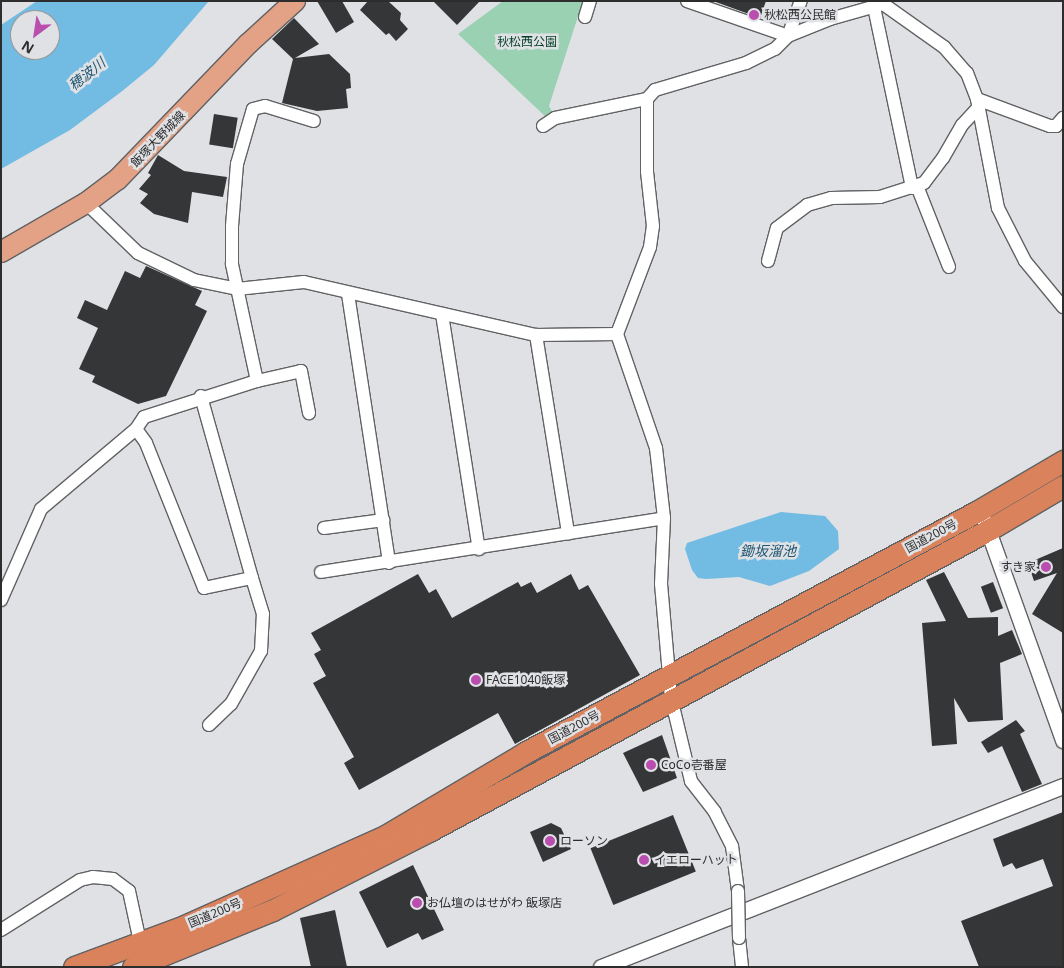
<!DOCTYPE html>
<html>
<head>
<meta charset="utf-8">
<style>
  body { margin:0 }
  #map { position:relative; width:1064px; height:968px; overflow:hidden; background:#e0e1e4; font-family:"Noto Sans","Noto Sans JP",sans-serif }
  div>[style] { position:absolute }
  .green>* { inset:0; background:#9bd1b3 }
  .water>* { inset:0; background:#72bbe3 }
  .building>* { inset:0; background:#353638; transform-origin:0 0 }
  .roads { filter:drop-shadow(1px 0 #616264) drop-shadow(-1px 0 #616264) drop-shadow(0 1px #616264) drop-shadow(0 -1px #616264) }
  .minor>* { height:12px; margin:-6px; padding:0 6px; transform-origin:6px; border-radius:6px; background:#fff }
  .tertiary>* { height:15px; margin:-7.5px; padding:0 7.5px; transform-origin:7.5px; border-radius:7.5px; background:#fff }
  .primary>* { height:20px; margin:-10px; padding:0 10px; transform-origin:10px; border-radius:10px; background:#e3a185 }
  .trunk>* { height:21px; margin:-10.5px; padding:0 10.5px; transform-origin:10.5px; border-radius:10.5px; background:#da825c }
  .bridges { filter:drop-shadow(1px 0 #616264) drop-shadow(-1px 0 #616264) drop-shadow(0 1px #616264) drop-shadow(0 -1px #616264) }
  .minor-bridge>* { height:12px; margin:-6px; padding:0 6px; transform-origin:6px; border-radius:6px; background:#fff }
  .dots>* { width:14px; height:14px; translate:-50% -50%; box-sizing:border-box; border:2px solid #e0e1e4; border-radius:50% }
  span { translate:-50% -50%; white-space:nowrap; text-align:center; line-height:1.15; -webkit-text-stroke:5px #e0e1e4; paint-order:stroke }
  .poi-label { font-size:12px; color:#2d2d2e }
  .left { translate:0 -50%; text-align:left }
  .right { translate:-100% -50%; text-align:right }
  .park-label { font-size:12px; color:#003e26 }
  .street-label { font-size:12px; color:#2d2d2e }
  .water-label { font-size:14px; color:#205874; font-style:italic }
  .frame { position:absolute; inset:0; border:2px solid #2d2d2e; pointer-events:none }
  .north { position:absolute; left:10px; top:10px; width:50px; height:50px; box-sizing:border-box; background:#e0e1e4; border:1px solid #98999b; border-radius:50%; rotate:211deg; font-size:14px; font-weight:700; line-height:20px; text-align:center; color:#2d2d2e }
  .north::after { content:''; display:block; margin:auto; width:18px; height:22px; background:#b94eaf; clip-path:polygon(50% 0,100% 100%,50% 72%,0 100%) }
</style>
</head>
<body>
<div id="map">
  <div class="green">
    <i style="clip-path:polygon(503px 1px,583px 1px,549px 106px,554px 115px,547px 118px,458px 34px)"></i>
  </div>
  <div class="water">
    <i style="clip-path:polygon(evenodd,37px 1px,209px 1px,154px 65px,121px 92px,70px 130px,1px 169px,1px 25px,37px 1px,20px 20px,50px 20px,50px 50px,20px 50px,20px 20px)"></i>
    <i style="clip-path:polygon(781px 512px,825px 516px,838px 531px,839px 549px,809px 571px,770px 586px,739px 577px,706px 579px,698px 578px,692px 570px,685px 549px,687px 543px)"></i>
  </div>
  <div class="building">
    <i style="clip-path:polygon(317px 1px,342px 1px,354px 22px,336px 33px)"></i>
    <i style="clip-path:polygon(368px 1px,388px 1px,401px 13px,400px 20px,408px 29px,396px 41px,389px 33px,386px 35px,360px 10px)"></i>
    <i style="clip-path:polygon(433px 1px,480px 1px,457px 25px)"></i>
    <i style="clip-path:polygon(713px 1px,766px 1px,760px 18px)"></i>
    <i style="clip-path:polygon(294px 18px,319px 44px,295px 58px,329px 54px,350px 74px,351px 88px,346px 89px,348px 108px,317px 111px,282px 103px,293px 59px,272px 39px)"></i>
    <i style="left:214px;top:114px;width:24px;height:31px;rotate:9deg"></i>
    <i style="clip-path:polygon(158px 155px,184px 171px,227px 177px,223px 197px,192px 192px,188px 223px,154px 214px,140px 203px,148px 194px,139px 189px,151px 175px,148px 173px)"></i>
    <i style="clip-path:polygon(146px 266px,202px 291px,195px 305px,207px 311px,166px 396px,138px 404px,92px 382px,95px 376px,79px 369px,98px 328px,77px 318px,85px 300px,107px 310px,125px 271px,140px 278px)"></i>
    <i style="clip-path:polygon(1063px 548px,1063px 633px,1032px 614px,1057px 573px,1034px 581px,1028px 563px)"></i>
    <i style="clip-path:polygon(944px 572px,968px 618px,998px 617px,998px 636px,1012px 630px,1022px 654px,1000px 663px,1003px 720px,968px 722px,954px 698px,957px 744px,932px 746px,922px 623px,946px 621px,926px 580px)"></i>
    <i style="clip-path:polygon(418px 574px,429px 593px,436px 589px,452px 618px,518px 582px,521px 587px,531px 582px,537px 593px,571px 574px,579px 590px,588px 585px,640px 675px,515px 744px,498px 713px,359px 790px,344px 763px,354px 757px,313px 683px,326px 676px,314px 654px,321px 650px,311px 633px)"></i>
    <i style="left:993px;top:582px;width:28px;height:13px;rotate:69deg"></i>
    <i style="clip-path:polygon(1016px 720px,1025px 731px,1020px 734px,1042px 784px,1022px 792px,1002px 746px,988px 753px,981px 742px)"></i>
    <i style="clip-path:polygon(662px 735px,677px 778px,643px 792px,623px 753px)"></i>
    <i style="clip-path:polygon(1063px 812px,1063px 967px,979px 967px,961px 921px,1053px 886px,1043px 859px,1016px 869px,1012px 863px,1003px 867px,993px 839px)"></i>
    <i style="left:673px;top:815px;width:61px;height:89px;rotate:68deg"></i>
    <i style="clip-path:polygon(551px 823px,561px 828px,571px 849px,543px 862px,530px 832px)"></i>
    <i style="clip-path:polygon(413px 865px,444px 930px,422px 940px,418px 933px,387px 948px,359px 892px)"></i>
    <i style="clip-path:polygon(335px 910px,347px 967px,311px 967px,300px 918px)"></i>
  </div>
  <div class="roads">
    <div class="minor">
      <i style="left:687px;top:1px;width:107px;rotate:19.1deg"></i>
      <i style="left:788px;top:36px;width:45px;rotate:-22deg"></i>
      <i style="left:830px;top:19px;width:55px;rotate:-15.8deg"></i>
      <i style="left:879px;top:1px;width:80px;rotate:35.3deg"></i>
      <i style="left:944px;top:47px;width:35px;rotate:49deg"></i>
      <i style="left:967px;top:73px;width:28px;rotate:69deg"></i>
      <i style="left:977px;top:99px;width:111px;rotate:79.1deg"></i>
      <i style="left:998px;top:208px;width:59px;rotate:63deg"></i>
      <i style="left:1025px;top:261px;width:60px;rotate:50.4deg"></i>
      <i style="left:874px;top:7px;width:185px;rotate:78.1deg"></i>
      <i style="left:585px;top:17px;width:17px;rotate:-73deg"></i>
      <i style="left:977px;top:99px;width:78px;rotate:20.3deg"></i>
      <i style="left:1050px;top:126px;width:6px"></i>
      <i style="left:1056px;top:126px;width:11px;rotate:-49deg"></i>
      <i style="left:543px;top:126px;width:14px;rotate:-34deg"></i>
      <i style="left:555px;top:118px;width:94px;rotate:-11.7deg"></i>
      <i style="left:917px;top:186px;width:87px;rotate:68.4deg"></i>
      <i style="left:86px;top:203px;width:72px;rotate:43.9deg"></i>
      <i style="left:138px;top:253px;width:62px;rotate:25.7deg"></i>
      <i style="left:194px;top:280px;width:44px;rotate:11.8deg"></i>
      <i style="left:237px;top:289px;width:67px;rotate:-6deg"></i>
      <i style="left:304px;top:282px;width:238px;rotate:12.9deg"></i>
      <i style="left:536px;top:335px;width:81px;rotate:-0.7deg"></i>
      <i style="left:768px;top:261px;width:34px;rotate:-75deg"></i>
      <i style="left:777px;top:228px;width:38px;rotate:-37deg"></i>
      <i style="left:807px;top:205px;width:25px;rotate:-16deg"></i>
      <i style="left:831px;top:198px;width:49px;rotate:-1.2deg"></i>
      <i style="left:880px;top:197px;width:46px;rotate:-17.7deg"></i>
      <i style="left:924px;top:183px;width:31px;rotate:-53deg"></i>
      <i style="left:943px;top:158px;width:38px;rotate:-60deg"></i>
      <i style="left:962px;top:125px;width:23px;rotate:-47deg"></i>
      <i style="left:348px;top:294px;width:272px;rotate:81.3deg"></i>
      <i style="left:442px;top:314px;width:238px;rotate:81.1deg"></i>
      <i style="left:536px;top:335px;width:201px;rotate:80.8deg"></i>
      <i style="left:257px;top:381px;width:45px;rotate:-12.8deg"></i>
      <i style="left:301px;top:371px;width:43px;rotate:79.2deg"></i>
      <i style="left:136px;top:429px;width:17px;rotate:54deg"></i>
      <i style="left:146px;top:443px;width:156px;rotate:68.2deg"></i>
      <i style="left:204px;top:588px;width:49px;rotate:-11.8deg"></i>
      <i style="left:252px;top:578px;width:189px;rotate:-105.7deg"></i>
      <i style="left:324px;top:528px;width:60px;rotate:-7.7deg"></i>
      <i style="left:321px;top:572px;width:347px;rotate:-8.9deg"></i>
      <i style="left:1px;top:600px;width:99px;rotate:-66.3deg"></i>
      <i style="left:41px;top:509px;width:124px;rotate:-40.1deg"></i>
      <i style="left:136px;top:429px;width:14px;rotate:-56deg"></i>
      <i style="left:144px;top:417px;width:119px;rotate:-17.7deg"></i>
      <i style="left:257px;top:381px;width:120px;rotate:-102.1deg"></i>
      <i style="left:232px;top:264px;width:38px;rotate:-90deg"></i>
      <i style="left:232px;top:226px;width:62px;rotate:-85.4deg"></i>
      <i style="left:237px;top:164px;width:57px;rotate:-73.8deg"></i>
      <i style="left:253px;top:109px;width:12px;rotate:-14deg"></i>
      <i style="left:265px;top:106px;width:51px;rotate:17deg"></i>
      <i style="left:209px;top:725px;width:30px;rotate:-44deg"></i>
      <i style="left:231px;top:704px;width:61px;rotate:-60.5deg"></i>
      <i style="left:261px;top:651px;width:37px;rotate:-87deg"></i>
      <i style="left:263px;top:614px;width:38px;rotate:-107deg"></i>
      <i style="left:738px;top:891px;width:45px;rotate:-97.6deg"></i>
      <i style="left:732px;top:846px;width:38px;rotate:-117deg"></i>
      <i style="left:715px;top:812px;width:39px;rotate:-128deg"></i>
      <i style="left:691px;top:781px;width:85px;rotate:-103.5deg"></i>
      <i style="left:671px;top:698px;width:114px;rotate:-95deg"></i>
      <i style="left:661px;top:584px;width:66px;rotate:-87.4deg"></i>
      <i style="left:664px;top:518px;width:70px;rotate:-96.5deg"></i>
      <i style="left:656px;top:448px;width:120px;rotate:-108.9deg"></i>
      <i style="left:617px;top:334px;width:93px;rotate:-69.2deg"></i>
      <i style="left:650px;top:247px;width:21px;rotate:-82deg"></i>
      <i style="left:653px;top:226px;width:54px;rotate:-96.3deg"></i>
      <i style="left:647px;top:172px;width:73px;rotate:-90deg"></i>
      <i style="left:647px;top:99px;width:12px;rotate:-48deg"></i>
      <i style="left:655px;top:90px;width:95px;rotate:-16.5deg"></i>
      <i style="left:746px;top:63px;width:32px;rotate:-26deg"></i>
      <i style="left:775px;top:49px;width:18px;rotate:-45deg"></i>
      <i style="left:788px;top:36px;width:37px;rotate:-70deg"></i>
      <i style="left:1px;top:930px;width:93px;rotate:-32.3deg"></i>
      <i style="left:80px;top:880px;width:13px;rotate:-13deg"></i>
      <i style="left:93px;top:877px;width:20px;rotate:6deg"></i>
      <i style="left:113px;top:879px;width:20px;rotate:37deg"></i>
      <i style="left:129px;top:891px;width:52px;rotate:77.8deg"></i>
      <i style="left:739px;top:938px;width:29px;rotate:84deg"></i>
    </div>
    <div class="tertiary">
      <i style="left:985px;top:522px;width:232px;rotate:70.3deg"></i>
      <i style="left:601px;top:967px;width:496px;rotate:-21.4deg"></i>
    </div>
    <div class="primary">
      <i style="left:1px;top:252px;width:98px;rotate:-30deg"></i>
      <i style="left:86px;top:203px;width:39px;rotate:-37deg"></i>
      <i style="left:117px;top:180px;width:189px;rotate:-46.1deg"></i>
      <i style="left:248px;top:44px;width:64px;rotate:-42.5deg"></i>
    </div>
    <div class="trunk">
      <i style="left:74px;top:967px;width:117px;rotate:-20.4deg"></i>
      <i style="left:184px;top:926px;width:222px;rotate:-24.1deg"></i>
      <i style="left:387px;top:835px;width:162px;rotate:-30.8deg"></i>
      <i style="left:526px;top:752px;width:512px;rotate:-28.07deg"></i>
      <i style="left:978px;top:511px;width:99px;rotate:-30.5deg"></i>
      <i style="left:133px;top:967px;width:151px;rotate:-22.2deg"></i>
      <i style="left:273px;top:910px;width:175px;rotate:-26.9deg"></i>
      <i style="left:429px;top:831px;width:637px;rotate:-28.29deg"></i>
      <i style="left:990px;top:529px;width:85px;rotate:-30.5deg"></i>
    </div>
  </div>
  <div class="bridges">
    <div class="minor-bridge">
      <i style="left:738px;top:891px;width:47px;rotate:88.8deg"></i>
    </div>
  </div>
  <div class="dots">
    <i style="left:754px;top:15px;background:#b94eaf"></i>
    <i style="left:1046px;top:567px;background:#b94eaf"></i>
    <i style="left:476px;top:680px;background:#b94eaf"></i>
    <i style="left:651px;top:765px;background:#b94eaf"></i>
    <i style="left:550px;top:841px;background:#b94eaf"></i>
    <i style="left:644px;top:860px;background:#b94eaf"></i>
    <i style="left:417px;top:903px;background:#b94eaf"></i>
  </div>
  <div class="poi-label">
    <span class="left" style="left:764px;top:15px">秋松西公民館</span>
    <span class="right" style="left:1036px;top:567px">すき家</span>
    <span class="left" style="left:486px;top:680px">FACE1040飯塚</span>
    <span class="left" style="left:661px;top:765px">CoCo壱番屋</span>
    <span class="left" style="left:560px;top:841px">ローソン</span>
    <span class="left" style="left:654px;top:860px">イエローハット</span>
    <span class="left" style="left:427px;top:903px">お仏壇のはせがわ 飯塚店</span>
  </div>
  <div class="park-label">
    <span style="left:527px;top:42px">秋松西公園</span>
  </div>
  <div class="street-label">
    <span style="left:158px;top:139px;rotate:-46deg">飯塚大野城線</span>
    <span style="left:931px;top:536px;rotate:-28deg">国道200号</span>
    <span style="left:574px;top:727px;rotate:-28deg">国道200号</span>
    <span style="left:215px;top:913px;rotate:-23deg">国道200号</span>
  </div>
  <div class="water-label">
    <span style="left:87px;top:74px;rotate:-39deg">穂波川</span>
    <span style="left:768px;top:551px">鋤坂溜池</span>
  </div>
  <div class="frame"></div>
  <div class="north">N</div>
</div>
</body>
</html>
